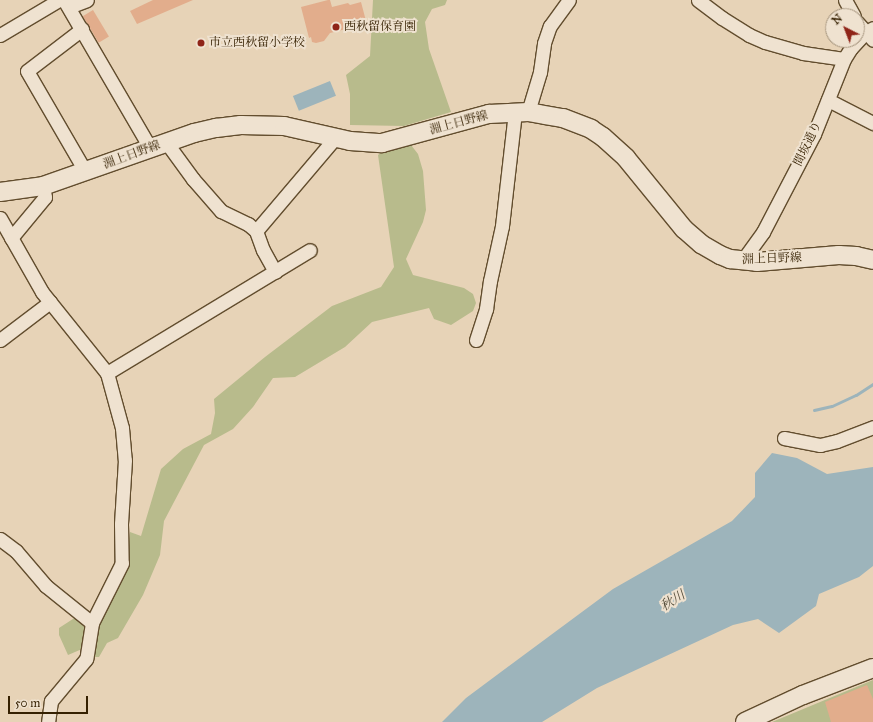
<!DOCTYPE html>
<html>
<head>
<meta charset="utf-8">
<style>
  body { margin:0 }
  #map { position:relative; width:873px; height:722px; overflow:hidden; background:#e7d3b7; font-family:"IM FELL Great Primer","Noto Serif JP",serif }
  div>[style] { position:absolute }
  .green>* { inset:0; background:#b8bb8c }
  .water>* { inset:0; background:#9db4bb; transform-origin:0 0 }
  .stream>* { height:3px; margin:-1.5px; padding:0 1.5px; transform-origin:1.5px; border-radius:1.5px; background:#9db4bb }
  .building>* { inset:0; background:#e2ad8c; transform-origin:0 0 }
  .roads { filter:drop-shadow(1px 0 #624d2e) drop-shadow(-1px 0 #624d2e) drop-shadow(0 1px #624d2e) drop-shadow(0 -1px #624d2e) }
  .street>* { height:13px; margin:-6.5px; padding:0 6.5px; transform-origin:6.5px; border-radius:6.5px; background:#efe2d0 }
  .secondary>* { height:18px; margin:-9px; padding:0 9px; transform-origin:9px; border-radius:9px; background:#efe2d0 }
  .dots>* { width:11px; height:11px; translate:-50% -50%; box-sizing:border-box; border:2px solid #efe2d0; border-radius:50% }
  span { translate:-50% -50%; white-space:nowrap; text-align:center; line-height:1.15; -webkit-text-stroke:4px #efe2d0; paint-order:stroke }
  .poi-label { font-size:12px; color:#352001 }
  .left { translate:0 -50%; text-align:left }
  .street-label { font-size:12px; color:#352001 }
  .water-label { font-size:13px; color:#544c39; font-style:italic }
  .north { position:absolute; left:825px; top:8px; width:40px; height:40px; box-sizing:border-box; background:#efe2d0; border:1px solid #a5947d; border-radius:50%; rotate:318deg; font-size:11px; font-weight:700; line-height:16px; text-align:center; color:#352001 }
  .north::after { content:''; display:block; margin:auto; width:14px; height:18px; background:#8f2418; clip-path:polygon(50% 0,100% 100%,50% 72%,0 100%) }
  .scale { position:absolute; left:8px; top:696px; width:80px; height:18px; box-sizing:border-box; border:2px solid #352001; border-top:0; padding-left:5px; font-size:12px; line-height:14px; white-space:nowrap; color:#352001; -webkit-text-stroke:3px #efe2d0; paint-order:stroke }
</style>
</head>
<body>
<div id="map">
  <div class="green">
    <i style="clip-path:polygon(373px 0,447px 0,445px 5px,432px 9px,425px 22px,429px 49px,451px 112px,404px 126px,350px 125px,350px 94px,346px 75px,370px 56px)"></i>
    <i style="clip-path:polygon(411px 145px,418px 154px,423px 171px,426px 210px,423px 222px,406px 259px,413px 275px,464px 288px,473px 294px,476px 303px,473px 311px,451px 325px,434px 319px,429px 308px,372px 322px,345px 347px,295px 377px,273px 378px,253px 407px,233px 429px,204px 445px,164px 521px,160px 555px,143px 595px,118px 638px,107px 643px,99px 657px,94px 657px,82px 649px,68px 655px,59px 635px,59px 628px,76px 617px,96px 628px,126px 569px,130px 532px,141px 536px,161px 469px,183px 449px,211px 434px,215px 413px,214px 399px,265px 357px,332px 306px,381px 287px,394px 267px,378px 155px,388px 147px)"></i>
    <i style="clip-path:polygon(873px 680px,873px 722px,772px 722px)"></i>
  </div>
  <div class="water">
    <i style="left:330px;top:81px;width:16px;height:40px;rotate:68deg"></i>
    <i style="clip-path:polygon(772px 453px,797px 458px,827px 474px,873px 467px,873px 566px,859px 577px,819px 594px,816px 606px,779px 633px,758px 619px,733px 625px,597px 688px,542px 722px,442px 722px,466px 698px,613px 589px,732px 521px,755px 497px,755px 473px)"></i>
  </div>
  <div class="stream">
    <i style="left:814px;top:410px;width:18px;rotate:-13deg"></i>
    <i style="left:832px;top:406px;width:26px;rotate:-25deg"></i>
    <i style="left:856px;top:395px;width:20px;rotate:-33deg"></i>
  </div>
  <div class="building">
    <i style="clip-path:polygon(153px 0,193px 0,137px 24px,130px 11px)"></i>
    <i style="clip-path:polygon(328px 0,330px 0,332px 7px,348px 3px,350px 5px,361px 2px,366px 21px,356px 24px,354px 27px,330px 33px,324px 41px,316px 43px,312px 42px,311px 37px,309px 38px,301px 7px)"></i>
    <i style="left:93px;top:10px;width:31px;height:12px;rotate:59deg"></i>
    <i style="clip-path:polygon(867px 685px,873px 699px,873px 722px,831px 722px,825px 702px)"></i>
  </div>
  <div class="roads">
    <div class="street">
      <i style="left:64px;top:0;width:171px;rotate:59.8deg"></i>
      <i style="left:698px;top:0;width:30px;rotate:37deg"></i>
      <i style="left:722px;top:18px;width:32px;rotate:32deg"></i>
      <i style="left:749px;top:35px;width:17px;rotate:24deg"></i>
      <i style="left:765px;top:42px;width:40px;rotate:16deg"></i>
      <i style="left:803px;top:53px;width:41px;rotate:8.3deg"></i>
      <i style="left:845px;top:0;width:18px;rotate:61deg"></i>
      <i style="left:69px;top:7px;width:19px;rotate:-21deg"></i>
      <i style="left:857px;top:22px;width:24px;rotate:48deg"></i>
      <i style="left:82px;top:29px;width:69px;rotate:142.6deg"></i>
      <i style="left:27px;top:71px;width:116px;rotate:59.9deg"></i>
      <i style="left:0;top:35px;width:69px;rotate:-30.7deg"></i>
      <i style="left:828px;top:100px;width:51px;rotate:27.1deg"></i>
      <i style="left:528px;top:112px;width:42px;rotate:-73.3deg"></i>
      <i style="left:540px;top:72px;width:29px;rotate:-82deg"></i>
      <i style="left:544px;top:43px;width:18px;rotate:-71deg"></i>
      <i style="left:550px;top:26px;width:32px;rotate:-54deg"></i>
      <i style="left:166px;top:142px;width:46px;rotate:53.9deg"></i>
      <i style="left:193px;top:179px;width:43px;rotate:48.8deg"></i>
      <i style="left:221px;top:211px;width:30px;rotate:26deg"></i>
      <i style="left:248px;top:224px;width:11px;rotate:41deg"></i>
      <i style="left:256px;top:231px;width:20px;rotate:70deg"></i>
      <i style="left:263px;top:250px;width:25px;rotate:61deg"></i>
      <i style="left:0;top:218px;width:85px;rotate:60.4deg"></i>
      <i style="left:42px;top:292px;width:104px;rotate:51.3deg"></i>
      <i style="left:107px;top:373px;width:57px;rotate:74.7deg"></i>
      <i style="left:122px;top:428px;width:32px;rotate:85deg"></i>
      <i style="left:125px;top:460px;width:64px;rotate:93.6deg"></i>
      <i style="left:121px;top:524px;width:39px;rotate:89deg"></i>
      <i style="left:122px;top:563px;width:67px;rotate:116.6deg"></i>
      <i style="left:92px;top:623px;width:36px;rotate:99deg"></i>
      <i style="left:86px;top:659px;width:55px;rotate:129.8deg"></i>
      <i style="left:51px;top:701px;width:21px;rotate:98deg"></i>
      <i style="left:256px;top:231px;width:122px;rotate:-49.7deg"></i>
      <i style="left:11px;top:238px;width:53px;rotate:-50.3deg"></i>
      <i style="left:45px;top:197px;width:11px;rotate:-100deg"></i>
      <i style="left:742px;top:261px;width:36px;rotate:-54deg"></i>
      <i style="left:763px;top:232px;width:110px;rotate:-62.5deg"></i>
      <i style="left:814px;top:134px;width:81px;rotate:-68.2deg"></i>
      <i style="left:844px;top:59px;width:13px;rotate:-58deg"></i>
      <i style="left:851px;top:48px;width:21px;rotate:-47deg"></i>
      <i style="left:865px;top:33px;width:9px;rotate:-32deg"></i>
      <i style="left:0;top:340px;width:63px;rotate:-37.2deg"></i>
      <i style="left:476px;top:340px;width:33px;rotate:-72deg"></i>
      <i style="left:486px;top:309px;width:28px;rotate:-82deg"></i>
      <i style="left:490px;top:281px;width:56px;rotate:-77.7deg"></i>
      <i style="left:502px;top:226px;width:115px;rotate:-83.5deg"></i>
      <i style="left:107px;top:373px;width:237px;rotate:-31.2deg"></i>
      <i style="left:784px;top:438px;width:37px;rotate:11deg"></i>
      <i style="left:820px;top:445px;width:17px;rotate:-13deg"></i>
      <i style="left:837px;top:441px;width:39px;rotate:-21deg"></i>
      <i style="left:0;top:539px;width:20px;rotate:37deg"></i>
      <i style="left:16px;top:551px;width:46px;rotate:49.4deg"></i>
      <i style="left:46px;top:586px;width:59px;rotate:38.8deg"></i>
    </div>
    <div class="secondary">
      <i style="left:0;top:192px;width:43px;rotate:-7.9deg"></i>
      <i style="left:43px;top:186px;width:160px;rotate:-19.3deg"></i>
      <i style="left:194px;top:133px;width:23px;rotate:-13deg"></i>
      <i style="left:216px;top:128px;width:25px;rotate:-7deg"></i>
      <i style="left:241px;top:125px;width:43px;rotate:1.3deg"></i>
      <i style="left:284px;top:126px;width:68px;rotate:12.8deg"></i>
      <i style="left:350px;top:141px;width:32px;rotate:4deg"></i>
      <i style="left:382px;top:143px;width:111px;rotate:-15.2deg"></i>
      <i style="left:489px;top:114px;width:39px;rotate:-3deg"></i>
      <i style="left:528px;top:112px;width:36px;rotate:10deg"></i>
      <i style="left:563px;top:118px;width:30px;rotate:21deg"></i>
      <i style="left:591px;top:129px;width:14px;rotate:34deg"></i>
      <i style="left:603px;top:137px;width:31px;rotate:42deg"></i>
      <i style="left:626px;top:158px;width:92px;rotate:50.8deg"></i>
      <i style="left:684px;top:229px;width:23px;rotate:41deg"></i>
      <i style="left:701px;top:244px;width:22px;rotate:30deg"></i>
      <i style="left:720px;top:255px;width:11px;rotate:22deg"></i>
      <i style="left:730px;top:259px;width:27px;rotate:6deg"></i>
      <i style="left:757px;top:262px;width:82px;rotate:-4.9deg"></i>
      <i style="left:839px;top:255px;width:17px;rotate:3deg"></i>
      <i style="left:856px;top:256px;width:17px;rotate:13deg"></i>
      <i style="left:745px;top:722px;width:64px;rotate:-25deg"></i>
      <i style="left:803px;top:695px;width:75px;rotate:-21.1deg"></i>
    </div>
  </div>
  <div class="dots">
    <i style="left:336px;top:27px;background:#8f2418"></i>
    <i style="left:201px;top:43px;background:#8f2418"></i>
  </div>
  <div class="poi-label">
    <span class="left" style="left:344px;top:27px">西秋留保育園</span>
    <span class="left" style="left:209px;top:43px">市立西秋留小学校</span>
  </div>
  <div class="street-label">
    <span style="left:459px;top:123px;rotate:-15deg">淵上日野線</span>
    <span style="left:808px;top:144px;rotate:-64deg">間坂通り</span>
    <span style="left:132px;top:155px;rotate:-20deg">淵上日野線</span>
    <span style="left:772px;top:259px;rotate:-2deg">淵上日野線</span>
  </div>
  <div class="water-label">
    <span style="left:673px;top:601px;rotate:-32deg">秋川</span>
  </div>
  <div class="north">N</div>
  <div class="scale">50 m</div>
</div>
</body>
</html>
